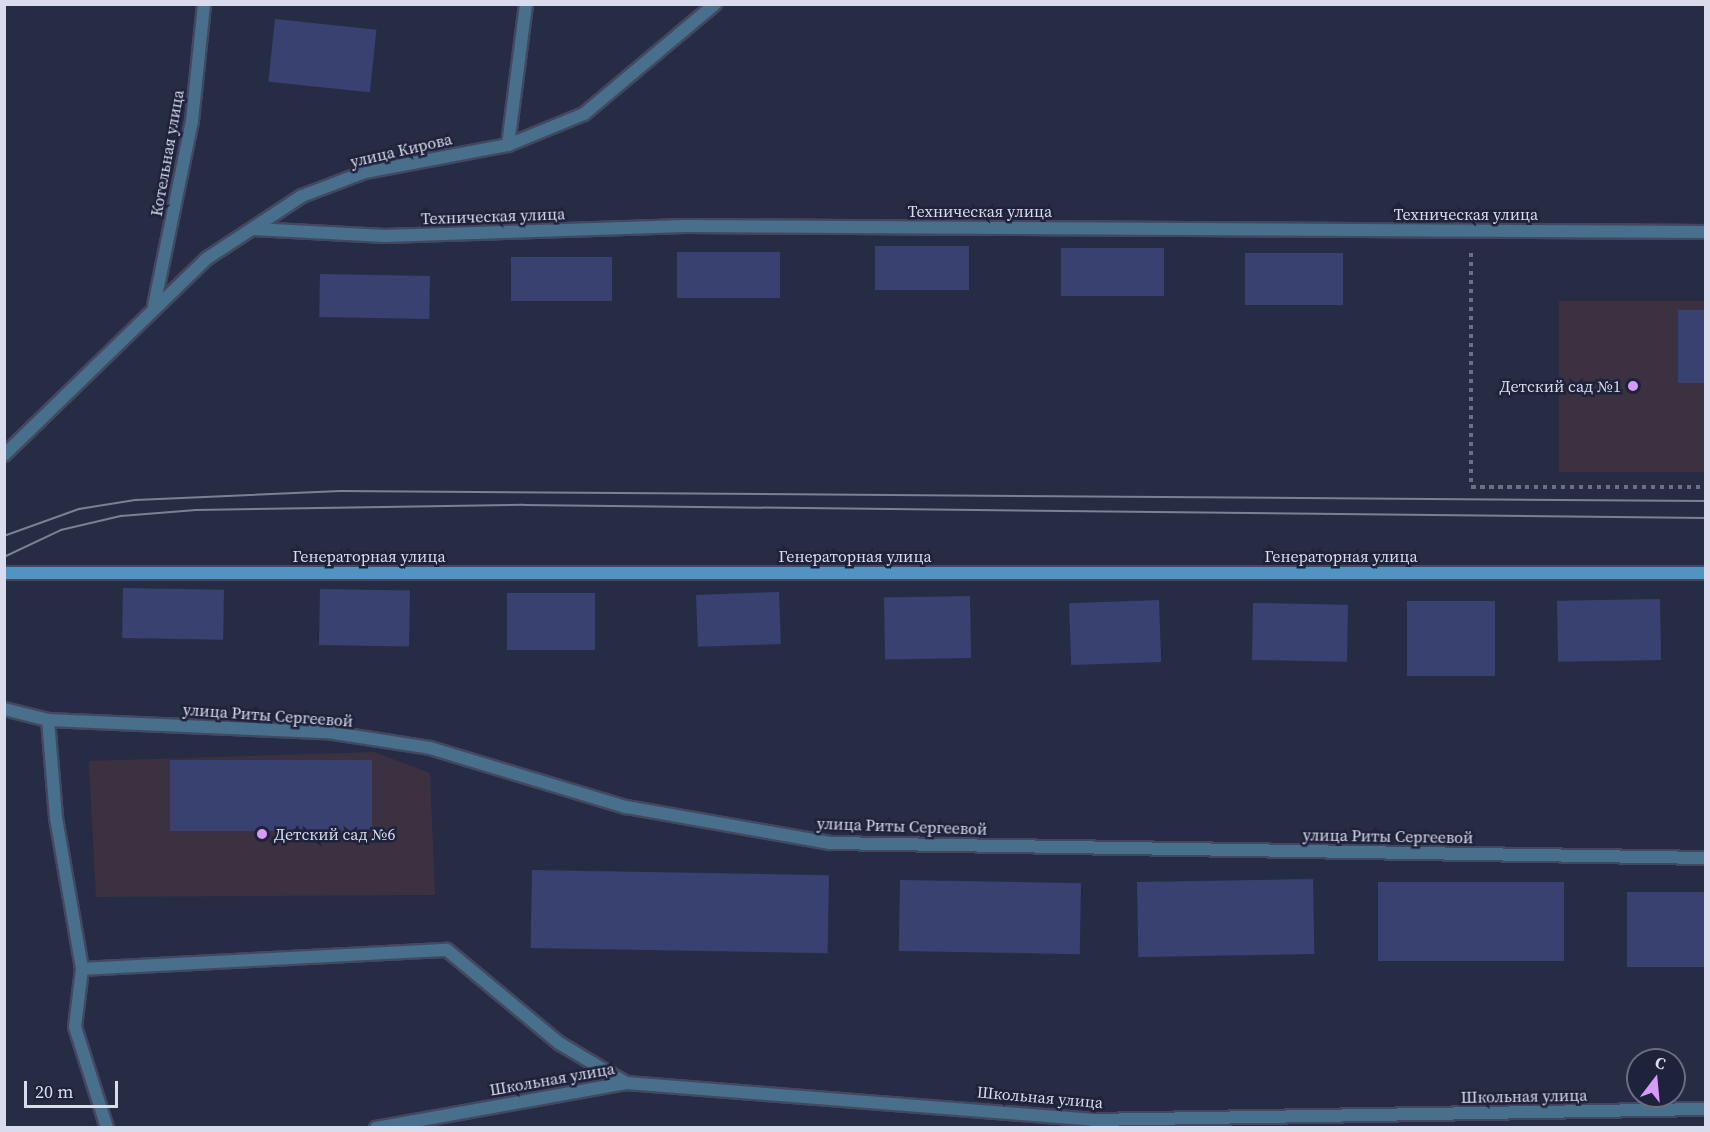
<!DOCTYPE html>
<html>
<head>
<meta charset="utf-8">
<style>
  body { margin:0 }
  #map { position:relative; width:1710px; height:1132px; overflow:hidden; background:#272c45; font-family:"Source Serif 4",serif }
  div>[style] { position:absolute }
  .education>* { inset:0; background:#3c3140; transform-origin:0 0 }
  .building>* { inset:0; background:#394171; transform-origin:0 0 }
  .path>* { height:4px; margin-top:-2px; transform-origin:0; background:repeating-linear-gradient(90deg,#6b6f85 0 4.5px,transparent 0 9px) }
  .roads { filter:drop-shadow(2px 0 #434860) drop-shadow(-2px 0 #434860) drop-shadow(0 2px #434860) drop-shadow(0 -2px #434860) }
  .lane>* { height:12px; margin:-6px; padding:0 6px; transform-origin:6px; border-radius:6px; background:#486f8c }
  .street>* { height:12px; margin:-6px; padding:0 6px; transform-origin:6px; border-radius:6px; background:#486f8c }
  .secondary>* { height:12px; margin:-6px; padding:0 6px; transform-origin:6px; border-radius:6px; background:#5294c1 }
  .tram>* { height:1.5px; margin:-0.75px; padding:0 0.75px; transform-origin:0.75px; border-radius:0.75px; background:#7c8095 }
  .dots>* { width:16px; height:16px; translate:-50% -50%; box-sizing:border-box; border:3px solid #1e223b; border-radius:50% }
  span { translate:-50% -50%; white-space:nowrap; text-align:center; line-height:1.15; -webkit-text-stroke:5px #1e223b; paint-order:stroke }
  .street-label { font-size:16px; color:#d9dced }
  .poi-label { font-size:16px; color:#d9dced }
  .right { translate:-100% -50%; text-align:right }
  .left { translate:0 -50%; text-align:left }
  .frame { position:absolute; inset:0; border:6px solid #d9dced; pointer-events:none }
  .north { position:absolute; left:1626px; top:1048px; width:60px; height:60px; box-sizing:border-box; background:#1e223b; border:2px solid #696c82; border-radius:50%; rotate:16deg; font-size:16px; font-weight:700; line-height:24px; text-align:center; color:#d9dced }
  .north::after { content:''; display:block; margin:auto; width:21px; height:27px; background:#d69bfa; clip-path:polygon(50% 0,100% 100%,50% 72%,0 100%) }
  .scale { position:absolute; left:24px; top:1081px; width:94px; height:27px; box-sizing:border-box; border:3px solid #d9dced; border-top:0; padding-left:8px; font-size:18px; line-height:21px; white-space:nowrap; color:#d9dced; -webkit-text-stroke:4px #1e223b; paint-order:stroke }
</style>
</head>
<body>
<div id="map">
  <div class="education">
    <i style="left:1559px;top:301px;width:146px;height:171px"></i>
    <i style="clip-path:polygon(374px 752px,430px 773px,435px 895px,96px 897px,89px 761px)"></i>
  </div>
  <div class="building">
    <i style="left:275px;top:19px;width:102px;height:63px;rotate:6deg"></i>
    <i style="left:969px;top:246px;width:44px;height:94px;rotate:90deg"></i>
    <i style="left:1061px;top:248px;width:103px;height:48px"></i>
    <i style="left:677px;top:252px;width:103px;height:46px"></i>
    <i style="left:1245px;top:253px;width:98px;height:52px"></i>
    <i style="left:511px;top:257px;width:101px;height:44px"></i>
    <i style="left:320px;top:274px;width:110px;height:43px;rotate:1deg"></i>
    <i style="left:1678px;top:310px;width:28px;height:73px"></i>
    <i style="left:123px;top:588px;width:101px;height:50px;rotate:1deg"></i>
    <i style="left:320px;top:589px;width:90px;height:56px;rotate:1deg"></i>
    <i style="left:779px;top:592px;width:52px;height:83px;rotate:88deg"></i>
    <i style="left:507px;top:593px;width:88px;height:57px"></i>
    <i style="left:970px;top:596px;width:62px;height:86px;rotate:89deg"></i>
    <i style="left:1660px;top:599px;width:61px;height:103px;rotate:89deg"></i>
    <i style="left:1159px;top:600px;width:62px;height:90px;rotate:88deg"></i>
    <i style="left:1407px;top:601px;width:88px;height:75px"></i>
    <i style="left:1253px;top:603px;width:95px;height:57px;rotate:1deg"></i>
    <i style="left:372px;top:760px;width:71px;height:202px;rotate:90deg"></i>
    <i style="left:532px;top:870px;width:297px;height:78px;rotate:1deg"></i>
    <i style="left:1313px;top:879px;width:75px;height:176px;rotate:89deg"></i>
    <i style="left:900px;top:880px;width:181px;height:71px;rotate:1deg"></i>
    <i style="left:1564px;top:882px;width:79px;height:186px;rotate:90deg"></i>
    <i style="left:1706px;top:892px;width:75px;height:79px;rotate:90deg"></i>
  </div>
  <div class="path">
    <i style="left:1471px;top:253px;width:234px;rotate:90deg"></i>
    <i style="left:1471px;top:487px;width:235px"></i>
  </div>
  <div class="roads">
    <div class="lane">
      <i style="left:4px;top:455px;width:281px;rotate:-44.1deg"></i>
      <i style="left:206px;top:259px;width:115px;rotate:-33.3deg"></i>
      <i style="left:302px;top:196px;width:67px;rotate:-20.9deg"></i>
      <i style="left:365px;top:172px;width:146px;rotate:-10.7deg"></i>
      <i style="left:508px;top:145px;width:82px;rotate:-22.2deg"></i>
      <i style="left:584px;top:114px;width:171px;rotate:-40deg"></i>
      <i style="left:82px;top:969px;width:58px;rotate:96.9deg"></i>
      <i style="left:75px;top:1027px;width:106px;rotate:72.4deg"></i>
    </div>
    <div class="street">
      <i style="left:508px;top:145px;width:142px;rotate:-82.7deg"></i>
      <i style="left:254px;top:229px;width:131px;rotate:3.1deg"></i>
      <i style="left:385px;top:236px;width:300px;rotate:-1.9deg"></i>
      <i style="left:685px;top:226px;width:1021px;rotate:0.34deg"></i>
      <i style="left:154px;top:306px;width:189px;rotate:-78.4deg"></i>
      <i style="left:192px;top:121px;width:118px;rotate:-84.1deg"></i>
      <i style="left:4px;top:709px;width:45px;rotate:14deg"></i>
      <i style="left:48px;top:720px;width:279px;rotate:2.5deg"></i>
      <i style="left:327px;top:732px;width:104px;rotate:8.8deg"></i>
      <i style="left:430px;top:748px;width:205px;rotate:16.8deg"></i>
      <i style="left:626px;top:807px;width:207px;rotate:10deg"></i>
      <i style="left:830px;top:843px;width:876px;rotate:0.98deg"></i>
      <i style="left:48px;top:720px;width:98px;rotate:85.3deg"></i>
      <i style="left:56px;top:818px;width:153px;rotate:80.2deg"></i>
      <i style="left:82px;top:969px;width:365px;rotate:-3deg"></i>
      <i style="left:447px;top:950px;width:146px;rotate:39.7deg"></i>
      <i style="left:559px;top:1043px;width:78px;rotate:30.8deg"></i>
      <i style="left:376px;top:1128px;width:254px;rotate:-10.2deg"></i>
      <i style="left:626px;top:1083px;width:467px;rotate:4.5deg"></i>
      <i style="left:1092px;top:1120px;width:614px;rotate:-1.03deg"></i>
    </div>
    <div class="secondary">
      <i style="left:4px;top:573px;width:1702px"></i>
    </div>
  </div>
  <div class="tram">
    <i style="left:4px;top:536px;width:80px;rotate:-19.8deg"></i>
    <i style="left:79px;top:509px;width:58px;rotate:-9deg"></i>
    <i style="left:136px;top:500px;width:204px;rotate:-2.5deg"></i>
    <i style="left:340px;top:491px;width:1366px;rotate:0.42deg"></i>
    <i style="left:4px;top:557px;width:63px;rotate:-25.3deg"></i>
    <i style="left:61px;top:530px;width:62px;rotate:-13.1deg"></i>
    <i style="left:121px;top:516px;width:75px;rotate:-4.6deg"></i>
    <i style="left:196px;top:510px;width:328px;rotate:-0.9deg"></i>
    <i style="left:524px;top:505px;width:1182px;rotate:0.63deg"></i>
  </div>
  <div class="dots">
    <i style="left:1633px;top:386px;background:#d69bfa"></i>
    <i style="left:262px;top:834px;background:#d69bfa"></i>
  </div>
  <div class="street-label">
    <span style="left:401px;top:150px;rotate:-13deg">улица Кирова</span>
    <span style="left:167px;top:153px;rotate:-80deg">Котельная улица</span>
    <span style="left:980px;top:211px">Техническая улица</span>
    <span style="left:1466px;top:214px">Техническая улица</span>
    <span style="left:493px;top:216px;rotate:-2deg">Техническая улица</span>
    <span style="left:369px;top:556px">Генераторная улица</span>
    <span style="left:855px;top:556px">Генераторная улица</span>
    <span style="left:1341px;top:556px">Генераторная улица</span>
    <span style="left:268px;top:715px;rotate:4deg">улица Риты Сергеевой</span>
    <span style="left:902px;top:826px;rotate:2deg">улица Риты Сергеевой</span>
    <span style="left:1388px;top:836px;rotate:1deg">улица Риты Сергеевой</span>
    <span style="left:552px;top:1079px;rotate:-10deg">Школьная улица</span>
    <span style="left:1524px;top:1096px;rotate:-1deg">Школьная улица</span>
    <span style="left:1040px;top:1097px;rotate:5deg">Школьная улица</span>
  </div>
  <div class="poi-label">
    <span class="right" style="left:1621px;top:386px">Детский сад №1</span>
    <span class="left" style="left:274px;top:834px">Детский сад №6</span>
  </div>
  <div class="frame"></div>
  <div class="north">С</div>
  <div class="scale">20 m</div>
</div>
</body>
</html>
